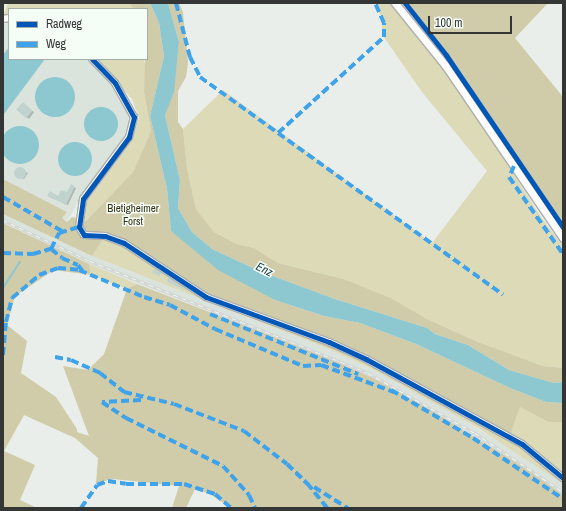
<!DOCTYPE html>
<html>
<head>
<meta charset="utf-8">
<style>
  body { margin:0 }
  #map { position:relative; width:566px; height:511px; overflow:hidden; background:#eaeeeb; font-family:"Archivo Narrow",sans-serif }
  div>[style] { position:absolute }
  .built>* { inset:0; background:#dae4dd }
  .green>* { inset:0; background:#dddab8 }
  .forest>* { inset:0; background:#d0cba8 }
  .water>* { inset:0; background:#8dc8d0 }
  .round { border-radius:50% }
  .shadow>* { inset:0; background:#0003 }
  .stream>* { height:1.5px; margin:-0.75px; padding:0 0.75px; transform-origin:0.75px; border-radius:0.75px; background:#8dc8d0 }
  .building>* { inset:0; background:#c1d3cf; transform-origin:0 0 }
  .roads { filter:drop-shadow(1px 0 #acafad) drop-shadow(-1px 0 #acafad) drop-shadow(0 1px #acafad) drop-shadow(0 -1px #acafad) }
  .minor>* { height:6px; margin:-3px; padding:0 3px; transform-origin:3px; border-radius:3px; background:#fcfcfc }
  .major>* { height:7px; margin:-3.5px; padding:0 3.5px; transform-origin:3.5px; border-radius:3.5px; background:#fcfcfc }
  .rail>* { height:3px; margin-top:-1.5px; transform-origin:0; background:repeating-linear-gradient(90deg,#f5fdf7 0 4.5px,#d4d5d4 0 9px); box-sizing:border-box; border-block:1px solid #d4d5d4 }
  .quiet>* { height:4px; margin-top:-2px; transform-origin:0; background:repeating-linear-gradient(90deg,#3ea3eb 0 8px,transparent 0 12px) }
  .cycleway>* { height:5px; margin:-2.5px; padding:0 2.5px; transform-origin:2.5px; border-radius:2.5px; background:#0057b8 }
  span { translate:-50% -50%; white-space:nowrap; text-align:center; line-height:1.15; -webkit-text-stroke:3px #f5fdf7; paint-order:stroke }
  .park-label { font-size:11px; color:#343013 }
  .water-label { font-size:12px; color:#1a4147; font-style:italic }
  .frame { position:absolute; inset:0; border:4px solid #333634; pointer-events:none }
  .legend { position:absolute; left:8px; top:8px; width:140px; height:52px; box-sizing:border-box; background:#f5fdf7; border:1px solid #a7ada9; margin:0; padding:5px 7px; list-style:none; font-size:12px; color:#333634 }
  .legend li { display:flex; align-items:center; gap:8px; height:20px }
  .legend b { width:20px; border:1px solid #a7ada9 }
  .scale { position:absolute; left:428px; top:16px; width:84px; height:18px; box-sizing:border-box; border:2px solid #333634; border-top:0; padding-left:5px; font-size:12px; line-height:14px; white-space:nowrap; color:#333634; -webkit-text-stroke:3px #f5fdf7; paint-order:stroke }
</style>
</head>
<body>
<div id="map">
  <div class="built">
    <i style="clip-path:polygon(9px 22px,9px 59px,88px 59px,114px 85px,132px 118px,127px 137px,81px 197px,67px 222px,62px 218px,67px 212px,3px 179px,3px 25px)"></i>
    <i style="clip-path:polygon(3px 214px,92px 256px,326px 348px,376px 371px,426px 397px,532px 462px,563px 484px,563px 495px,474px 436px,373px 378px,323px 356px,88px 264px,3px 223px)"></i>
  </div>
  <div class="green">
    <i style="clip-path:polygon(8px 3px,129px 3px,134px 9px,9px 9px,9px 16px,3px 17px)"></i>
    <i style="clip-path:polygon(374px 3px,389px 3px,445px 68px,543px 220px,563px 246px,563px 368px,543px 366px,478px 342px,427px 319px,391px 298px,344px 279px,278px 263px,254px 248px,237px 244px,214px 232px,196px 209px,187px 168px,183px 129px,223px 90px,432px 243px,487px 171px,422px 92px,383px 36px,381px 16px)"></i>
    <i style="clip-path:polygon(95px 59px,144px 59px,147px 76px,144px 92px,151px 131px,133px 172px,86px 221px,82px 220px,87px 198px,133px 136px,139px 118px,132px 99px)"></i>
    <i style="clip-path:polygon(104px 238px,119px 242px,203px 298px,364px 362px,479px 426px,506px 438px,509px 439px,520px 407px,548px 422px,563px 422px,563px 484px,478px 428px,376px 371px,326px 348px,92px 256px)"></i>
    <i style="clip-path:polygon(89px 264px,137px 284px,127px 289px,91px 275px)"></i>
  </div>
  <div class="forest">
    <i style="clip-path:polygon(129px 3px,150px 3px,159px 23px,164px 56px,150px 116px,167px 189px,171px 231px,275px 300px,324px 316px,360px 323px,416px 344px,510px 388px,546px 402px,563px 403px,563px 422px,548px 422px,520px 407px,509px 439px,479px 426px,364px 362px,203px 298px,127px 247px,104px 238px,92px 256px,3px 214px,3px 179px,67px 212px,62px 218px,67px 222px,72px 217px,86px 221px,133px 172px,151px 131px,144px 92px,147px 9px,134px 9px)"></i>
    <i style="clip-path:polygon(168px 3px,179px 3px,183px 12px,188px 62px,186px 77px,178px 91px,178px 122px,183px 129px,187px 168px,196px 209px,214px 232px,237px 244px,254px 248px,278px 263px,344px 279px,391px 298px,427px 319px,478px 342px,543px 366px,563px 368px,563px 382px,554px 383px,509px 370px,468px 345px,435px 334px,427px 328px,335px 299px,259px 271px,212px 249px,192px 232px,178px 208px,180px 180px,165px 115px,175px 78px,179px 42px)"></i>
    <i style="clip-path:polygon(408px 3px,548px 3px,515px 38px,563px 97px,563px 224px,460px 71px)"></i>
    <i style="clip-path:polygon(3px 223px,89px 264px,91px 275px,54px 270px,15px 296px,7px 325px,27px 341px,21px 373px,56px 397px,77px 429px,77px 432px,89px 436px,63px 366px,88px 370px,104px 354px,127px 289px,137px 284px,323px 356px,373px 378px,422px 405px,527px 469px,563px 495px,563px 508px,231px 508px,208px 493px,195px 489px,186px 508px,172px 508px,179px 486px,113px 479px,96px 483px,98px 458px,75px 438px,24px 415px,4px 451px,35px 465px,20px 500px,37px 508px,3px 508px)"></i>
  </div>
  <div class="water">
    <i style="clip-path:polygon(150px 3px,168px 3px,179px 42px,174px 92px,165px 115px,180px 180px,178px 208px,192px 232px,212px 249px,259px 271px,335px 299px,427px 328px,435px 334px,468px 345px,509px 370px,554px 383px,563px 382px,563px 403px,546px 402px,510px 388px,416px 344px,360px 323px,324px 316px,275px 300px,218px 270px,171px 231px,167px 189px,150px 116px,164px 56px,159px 23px)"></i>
    <i style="clip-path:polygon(9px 47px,9px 59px,45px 59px,4px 114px,3px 55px)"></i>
    <i class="round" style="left:35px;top:77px;width:40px;height:40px"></i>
    <i class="round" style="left:84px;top:107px;width:34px;height:34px"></i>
    <i class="round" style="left:1px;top:126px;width:38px;height:38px"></i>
    <i class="round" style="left:58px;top:142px;width:34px;height:34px"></i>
  </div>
  <div class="shadow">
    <i style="clip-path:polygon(24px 105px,34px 112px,29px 119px,18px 110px)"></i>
    <i style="clip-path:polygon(19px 169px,28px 173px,24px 179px,16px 175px)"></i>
    <i style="clip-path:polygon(72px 186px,76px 188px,68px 205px,48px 196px,58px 197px,67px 194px)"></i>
  </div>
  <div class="stream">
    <i style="left:3px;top:288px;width:31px;rotate:-57deg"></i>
  </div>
  <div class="building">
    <i style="left:23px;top:102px;width:13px;height:10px;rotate:42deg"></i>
    <i class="round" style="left:14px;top:167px;width:12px;height:12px"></i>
    <i style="clip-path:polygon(71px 184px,75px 186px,66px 205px,47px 196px,50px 191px,58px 196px,61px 190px,67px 192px)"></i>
    <i style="clip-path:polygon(154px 269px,161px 273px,160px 276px,152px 273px)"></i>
    <i style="clip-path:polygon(168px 278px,169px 278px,189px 292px,167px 282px)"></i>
  </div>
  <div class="roads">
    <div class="minor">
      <i style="left:3px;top:19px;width:6px;rotate:-9deg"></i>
      <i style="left:92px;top:59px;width:33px;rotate:46deg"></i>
      <i style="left:115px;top:83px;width:39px;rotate:61deg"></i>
      <i style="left:134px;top:117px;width:21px;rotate:104deg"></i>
      <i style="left:129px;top:137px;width:77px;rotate:126.6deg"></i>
      <i style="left:83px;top:199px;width:28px;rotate:98deg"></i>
      <i style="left:79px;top:227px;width:9px;rotate:58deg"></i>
      <i style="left:84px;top:235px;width:21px;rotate:3deg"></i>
      <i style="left:105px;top:236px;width:20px;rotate:20deg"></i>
      <i style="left:124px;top:243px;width:98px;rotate:33.4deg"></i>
      <i style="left:206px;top:297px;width:131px;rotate:20.1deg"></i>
      <i style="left:329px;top:342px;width:41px;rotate:24.7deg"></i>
      <i style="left:366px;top:359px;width:178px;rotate:28.6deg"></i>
      <i style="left:522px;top:444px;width:53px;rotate:39.7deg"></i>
    </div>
    <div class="major">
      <i style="left:395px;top:3px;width:80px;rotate:51.1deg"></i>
      <i style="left:445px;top:65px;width:209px;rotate:55.7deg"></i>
    </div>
  </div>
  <div class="rail">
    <i style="left:3px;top:220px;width:96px;rotate:25.2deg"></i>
    <i style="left:90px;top:261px;width:300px;rotate:21.9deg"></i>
    <i style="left:368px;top:373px;width:123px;rotate:29.3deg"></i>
    <i style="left:475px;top:433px;width:106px;rotate:33.8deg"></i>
  </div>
  <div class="quiet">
    <i style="left:176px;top:3px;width:56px;rotate:75.5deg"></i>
    <i style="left:190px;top:57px;width:22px;rotate:63deg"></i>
    <i style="left:200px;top:77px;width:373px;rotate:35.7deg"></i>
    <i style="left:278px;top:133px;width:143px;rotate:-42.2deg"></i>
    <i style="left:384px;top:37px;width:14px;rotate:-90deg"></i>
    <i style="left:384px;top:23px;width:22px;rotate:-114deg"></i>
    <i style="left:514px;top:166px;width:12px;rotate:114deg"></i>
    <i style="left:509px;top:177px;width:94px;rotate:55deg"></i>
    <i style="left:3px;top:197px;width:68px;rotate:30deg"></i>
    <i style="left:51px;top:249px;width:18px;rotate:-63deg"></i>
    <i style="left:59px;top:233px;width:21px;rotate:-17deg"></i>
    <i style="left:3px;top:253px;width:30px;rotate:2deg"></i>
    <i style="left:33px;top:254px;width:19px;rotate:-16deg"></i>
    <i style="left:51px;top:249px;width:14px;rotate:39deg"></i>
    <i style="left:62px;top:258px;width:17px;rotate:24deg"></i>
    <i style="left:78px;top:265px;width:9px;rotate:54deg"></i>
    <i style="left:210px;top:314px;width:160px;rotate:22.1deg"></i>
    <i style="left:3px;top:355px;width:33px;rotate:-85deg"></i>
    <i style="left:6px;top:322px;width:25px;rotate:-76deg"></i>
    <i style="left:12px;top:298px;width:35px;rotate:-40deg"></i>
    <i style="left:39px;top:275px;width:20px;rotate:-20deg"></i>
    <i style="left:58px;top:268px;width:21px;rotate:5deg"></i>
    <i style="left:79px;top:270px;width:70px;rotate:22.6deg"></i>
    <i style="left:144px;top:297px;width:27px;rotate:17deg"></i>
    <i style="left:170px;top:305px;width:51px;rotate:28.1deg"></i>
    <i style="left:215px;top:329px;width:95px;rotate:22.8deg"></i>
    <i style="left:303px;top:366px;width:18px;rotate:-3deg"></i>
    <i style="left:321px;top:365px;width:78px;rotate:20.3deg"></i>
    <i style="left:55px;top:357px;width:16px;rotate:11deg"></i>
    <i style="left:71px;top:360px;width:32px;rotate:24deg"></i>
    <i style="left:100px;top:373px;width:31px;rotate:38deg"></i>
    <i style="left:124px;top:392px;width:51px;rotate:13.5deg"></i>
    <i style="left:174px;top:404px;width:75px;rotate:21.1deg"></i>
    <i style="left:244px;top:431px;width:54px;rotate:37.5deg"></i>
    <i style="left:287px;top:464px;width:28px;rotate:44deg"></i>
    <i style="left:307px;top:483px;width:32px;rotate:51deg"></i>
    <i style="left:391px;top:390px;width:95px;rotate:30.3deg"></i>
    <i style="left:473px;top:438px;width:109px;rotate:34.1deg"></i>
    <i style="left:141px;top:400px;width:39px;rotate:177deg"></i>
    <i style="left:102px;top:402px;width:29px;rotate:34deg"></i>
    <i style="left:126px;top:418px;width:108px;rotate:26.3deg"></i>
    <i style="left:223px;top:466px;width:39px;rotate:48deg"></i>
    <i style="left:249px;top:495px;width:14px;rotate:65deg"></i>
    <i style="left:314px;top:487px;width:40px;rotate:32deg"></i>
    <i style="left:81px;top:508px;width:28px;rotate:-55deg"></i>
    <i style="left:97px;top:485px;width:12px;rotate:-20deg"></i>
    <i style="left:108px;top:481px;width:18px;rotate:9deg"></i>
    <i style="left:126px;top:484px;width:58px"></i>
    <i style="left:184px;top:484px;width:33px;rotate:18deg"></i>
    <i style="left:215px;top:494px;width:21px;rotate:41deg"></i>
  </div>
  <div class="cycleway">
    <i style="left:405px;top:3px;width:66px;rotate:51.7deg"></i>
    <i style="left:446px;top:55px;width:208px;rotate:55.8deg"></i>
    <i style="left:92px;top:59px;width:33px;rotate:46deg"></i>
    <i style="left:115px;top:83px;width:39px;rotate:61deg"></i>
    <i style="left:134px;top:117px;width:21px;rotate:104deg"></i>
    <i style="left:129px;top:137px;width:77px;rotate:126.6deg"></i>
    <i style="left:83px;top:199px;width:28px;rotate:98deg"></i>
    <i style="left:79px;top:227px;width:9px;rotate:58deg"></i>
    <i style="left:84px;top:235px;width:21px;rotate:3deg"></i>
    <i style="left:105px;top:236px;width:20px;rotate:20deg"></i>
    <i style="left:124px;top:243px;width:98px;rotate:33.4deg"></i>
    <i style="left:206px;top:297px;width:131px;rotate:20.1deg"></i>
    <i style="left:329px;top:342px;width:41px;rotate:24.7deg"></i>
    <i style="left:366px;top:359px;width:178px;rotate:28.6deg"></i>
    <i style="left:522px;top:444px;width:53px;rotate:39.7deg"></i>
  </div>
  <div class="park-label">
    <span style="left:133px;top:215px">Bietigheimer<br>Forst</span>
  </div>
  <div class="water-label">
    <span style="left:264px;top:270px;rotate:27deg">Enz</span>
  </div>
  <div class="frame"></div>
  <ul class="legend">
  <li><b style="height:5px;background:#0057b8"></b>Radweg</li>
  <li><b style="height:5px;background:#3ea3eb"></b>Weg</li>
  </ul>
  <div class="scale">100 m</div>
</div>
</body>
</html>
